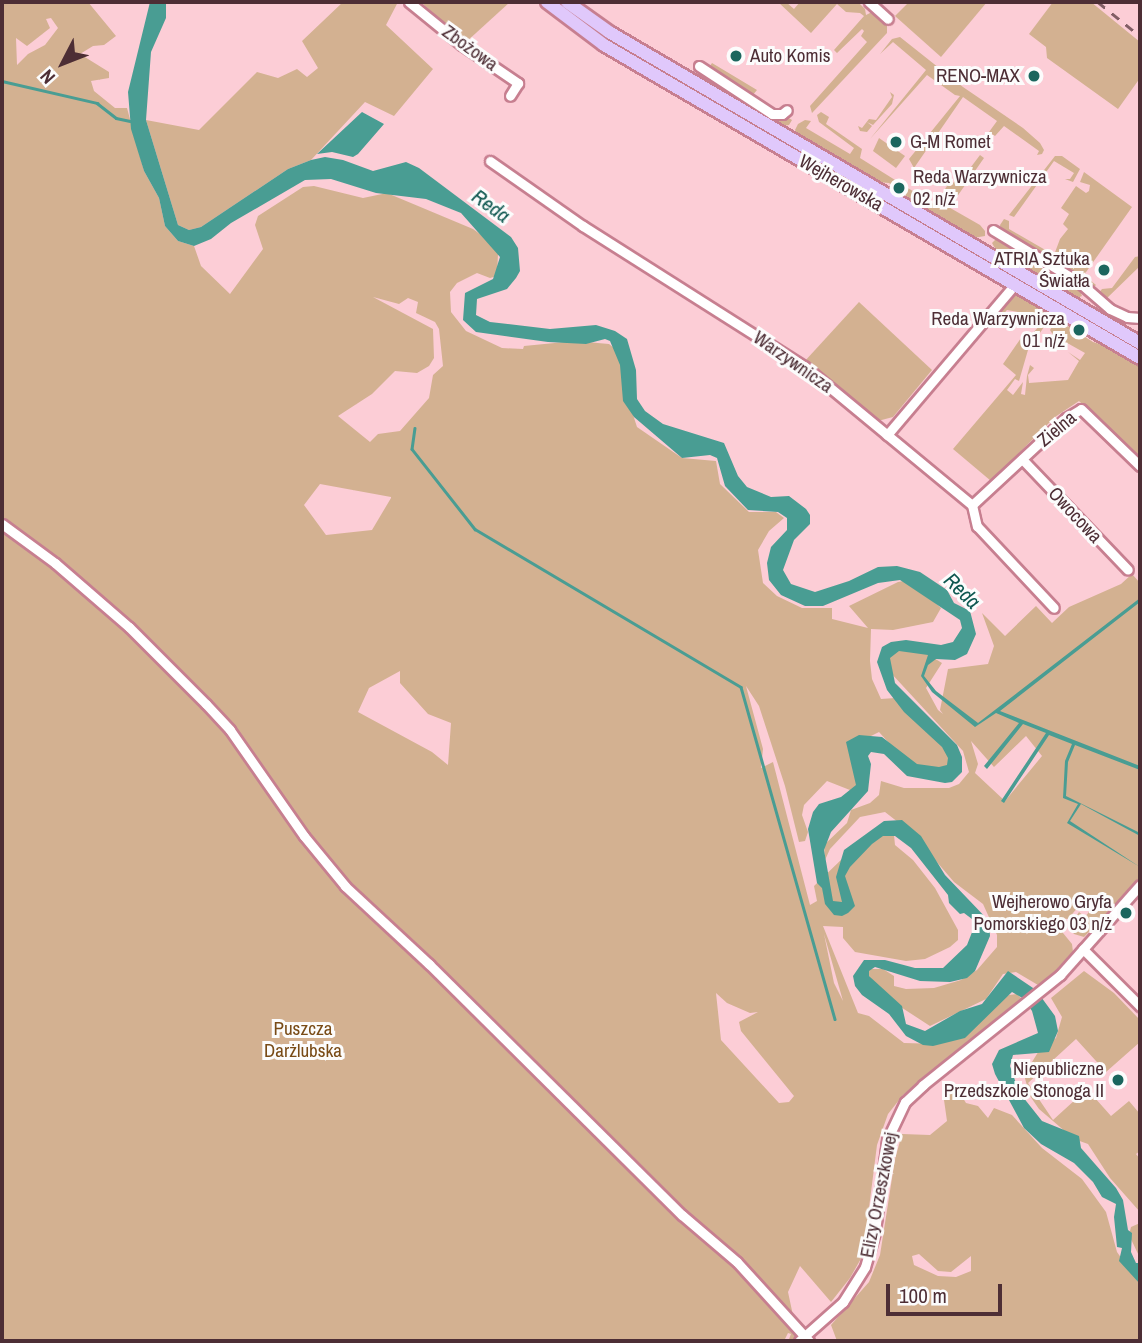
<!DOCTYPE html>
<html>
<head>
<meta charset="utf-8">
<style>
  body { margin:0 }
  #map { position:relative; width:1142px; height:1343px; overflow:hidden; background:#fccdd6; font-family:"Archivo Narrow",sans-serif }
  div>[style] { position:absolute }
  .green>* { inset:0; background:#d3b191; transform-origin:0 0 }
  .water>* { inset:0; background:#499d93 }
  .stream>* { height:2.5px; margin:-1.25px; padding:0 1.25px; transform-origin:1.25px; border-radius:1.25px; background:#499d93 }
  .roads { filter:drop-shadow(2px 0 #c77f90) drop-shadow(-2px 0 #c77f90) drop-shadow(0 2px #c77f90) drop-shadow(0 -2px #c77f90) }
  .minor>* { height:9px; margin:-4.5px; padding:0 4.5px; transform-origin:4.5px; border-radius:4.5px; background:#fff }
  .major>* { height:12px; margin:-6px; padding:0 6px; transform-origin:6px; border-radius:6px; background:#e0c8fb }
  .rail>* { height:2.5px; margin-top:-1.25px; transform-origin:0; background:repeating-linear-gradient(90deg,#825e65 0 9px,transparent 0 18px) }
  .dots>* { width:19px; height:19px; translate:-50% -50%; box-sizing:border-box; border:4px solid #fcfcfc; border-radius:50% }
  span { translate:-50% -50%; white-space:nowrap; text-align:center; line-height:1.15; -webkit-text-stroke:6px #fcfcfc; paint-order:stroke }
  .street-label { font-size:19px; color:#4d2e35 }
  .poi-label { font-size:19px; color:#4d2e35 }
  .left { translate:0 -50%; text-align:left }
  .right { translate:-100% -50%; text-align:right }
  .park-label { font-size:19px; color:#794b16 }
  .water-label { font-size:21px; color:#0e5750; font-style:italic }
  .frame { position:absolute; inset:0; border:4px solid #4d2e35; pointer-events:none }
  .north { position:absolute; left:28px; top:28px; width:70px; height:70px; -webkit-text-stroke:5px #fcfcfc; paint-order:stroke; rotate:228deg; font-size:19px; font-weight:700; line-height:28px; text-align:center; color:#4d2e35 }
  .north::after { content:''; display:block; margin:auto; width:24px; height:32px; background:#4d2e35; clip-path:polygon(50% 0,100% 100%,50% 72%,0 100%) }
  .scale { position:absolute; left:886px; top:1284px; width:116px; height:32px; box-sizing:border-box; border:4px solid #4d2e35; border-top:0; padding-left:9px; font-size:21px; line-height:24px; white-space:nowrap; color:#4d2e35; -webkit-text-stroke:5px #fcfcfc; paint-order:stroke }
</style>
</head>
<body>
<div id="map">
  <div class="green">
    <i style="clip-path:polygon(evenodd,2px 2px,88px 2px,116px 36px,104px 45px,93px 46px,80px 54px,109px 72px,109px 78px,91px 81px,94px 91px,115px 108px,127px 108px,144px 171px,159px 198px,165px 226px,178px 241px,194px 246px,201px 266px,230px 294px,263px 249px,255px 225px,258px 216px,303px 187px,314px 186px,363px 198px,387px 193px,473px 229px,492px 243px,498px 254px,497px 276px,490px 278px,477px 273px,457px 283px,450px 292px,451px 312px,466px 331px,502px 348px,523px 349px,524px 346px,575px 341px,609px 344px,619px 352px,623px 366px,623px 384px,637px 427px,682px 458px,716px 461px,720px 484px,749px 512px,776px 512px,784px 518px,769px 531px,758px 550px,763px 583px,777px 596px,802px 608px,832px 608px,832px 619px,868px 628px,849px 606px,898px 582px,909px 580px,941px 608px,933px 622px,893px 630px,871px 629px,870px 661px,872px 679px,881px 699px,895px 698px,954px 759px,947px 773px,919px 776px,879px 732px,867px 738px,867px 779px,855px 792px,827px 781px,804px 805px,802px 815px,808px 832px,805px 841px,799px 842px,785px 786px,759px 706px,746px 686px,763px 749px,761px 768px,773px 762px,810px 905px,817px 901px,814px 886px,843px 858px,884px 827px,894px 835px,895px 845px,913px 860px,935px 888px,958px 930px,958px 940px,950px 947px,925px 959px,906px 961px,855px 952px,843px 938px,843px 927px,823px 926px,858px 1013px,869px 1016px,904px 1043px,940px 1044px,1009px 995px,1017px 994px,1022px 999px,903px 1095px,888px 1114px,877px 1145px,863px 1255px,850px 1278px,831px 1302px,800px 1266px,788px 1292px,797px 1334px,794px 1340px,789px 1339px,791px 1334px,788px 1333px,784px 1341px,2px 1341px,2px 2px,51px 18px,58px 28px,45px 45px,28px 54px,17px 65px,16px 38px,27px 46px,50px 28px,46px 19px,51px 18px,2px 2px,373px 297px,399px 304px,408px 298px,418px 302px,416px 313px,435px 322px,439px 329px,443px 366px,433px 375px,429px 398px,400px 431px,378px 434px,370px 442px,338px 416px,372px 394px,395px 371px,417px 373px,429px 366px,434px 358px,433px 329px,373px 297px,2px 2px,320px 484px,391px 497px,391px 498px,372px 530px,326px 535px,304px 505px,320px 484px,2px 2px,400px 671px,400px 683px,428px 714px,451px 723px,448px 765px,432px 752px,358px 712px,369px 688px,400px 671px,2px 2px,824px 934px,843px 1001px,834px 983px,824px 934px,2px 2px,716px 993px,727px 1003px,750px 1013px,758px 1012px,739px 1022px,741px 1031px,794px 1096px,789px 1102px,779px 1103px,721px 1040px,716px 993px)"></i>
    <i style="clip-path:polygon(343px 2px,398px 2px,386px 25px,433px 69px,394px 116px,365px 102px,311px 160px,288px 169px,201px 227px,189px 230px,178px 225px,146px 120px,199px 130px,257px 72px,278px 78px,297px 69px,307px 77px,318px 68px,302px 41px)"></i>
    <i style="clip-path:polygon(421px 2px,510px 2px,465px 43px)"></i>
    <i style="clip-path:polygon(778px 2px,786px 2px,794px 9px,800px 2px,858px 2px,865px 9px,866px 15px,872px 12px,887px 26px,887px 33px,812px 113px,810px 106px,867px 42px,861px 36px,864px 31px,862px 29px,837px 53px,834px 50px,864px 16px,860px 13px,846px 12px,837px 4px,811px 33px)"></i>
    <i style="clip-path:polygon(909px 2px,987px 2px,941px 57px,895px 16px)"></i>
    <i style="clip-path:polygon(1053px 2px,1091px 2px,1140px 42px,1140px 78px,1118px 109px,1047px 58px,1046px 47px,1029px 34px)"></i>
    <i style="clip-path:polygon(900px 37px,963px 87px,1023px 128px,1040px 143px,1044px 150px,1042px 154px,1037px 155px,1039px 151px,1004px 126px,995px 136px,989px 132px,997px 121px,963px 97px,914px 168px,909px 159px,960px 96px,955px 95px,927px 75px,870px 139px,926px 70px,893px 42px,880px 54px,892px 39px)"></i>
    <i style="clip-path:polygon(712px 63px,757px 90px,752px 96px,792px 120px,789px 125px,782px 126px,707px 82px,701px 72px,708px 69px)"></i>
    <i style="left:700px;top:91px;width:346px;height:3px;rotate:30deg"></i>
    <i style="clip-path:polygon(890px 92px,894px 95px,892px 104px,873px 125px,867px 122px,872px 126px,867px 132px,860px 131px,858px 126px,862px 128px,869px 119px,876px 120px,892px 97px)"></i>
    <i style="clip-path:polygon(821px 112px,829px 117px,826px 124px,862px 149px,860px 158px,935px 205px,938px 201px,980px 225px,985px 231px,985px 236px,973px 238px,926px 211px,889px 183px,877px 182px,798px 135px,795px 130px,798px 124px,805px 120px,811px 121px,806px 128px,850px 154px,854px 148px,819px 122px,817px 115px)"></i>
    <i style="clip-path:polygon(879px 138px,905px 156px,896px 168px,873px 151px)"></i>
    <i style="clip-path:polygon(980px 155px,984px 158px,954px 201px,942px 194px,947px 186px,929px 174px,933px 174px,951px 186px,958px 176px,962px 179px)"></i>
    <i style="clip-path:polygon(1055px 156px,1062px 156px,1080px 169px,1073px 182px,1065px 179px,1070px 179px,1074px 173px,1054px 161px,1014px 217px,1009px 215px)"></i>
    <i style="clip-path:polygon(1084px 172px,1132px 207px,1084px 275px,1096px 285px,1093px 288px,1079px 278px,1079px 271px,1074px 275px,1001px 231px,1000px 225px,1004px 219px,1009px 221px,1009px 229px,1054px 255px,1060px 239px,1068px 229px,1063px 224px,1069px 214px,1061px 208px,1076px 186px,1086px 193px,1089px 191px,1090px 185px,1080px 182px)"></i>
    <i style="clip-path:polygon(997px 238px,1078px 285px,1082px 296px,1077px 298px,996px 250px,992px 243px)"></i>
    <i style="clip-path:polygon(1140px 256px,1140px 266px,1104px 301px,1124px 314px,1128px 310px,1127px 315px,1122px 314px,1097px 299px,1097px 295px,1102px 289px,1112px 288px,1135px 257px)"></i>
    <i style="clip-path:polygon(1016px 293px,1044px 309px,1051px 317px,1028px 350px,1019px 381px,1015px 379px,1007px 390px,1013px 395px,1023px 382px,1021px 394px,1025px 395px,1027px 376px,1030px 365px,1034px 368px,1028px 375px,1029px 383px,1068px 380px,1079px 361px,1068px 352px,1080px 360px,1085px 353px,1053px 335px,1050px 330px,1057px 319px,1093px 342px,1110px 347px,1140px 365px,1140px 461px,1079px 401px,1055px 417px,991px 481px,953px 449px,1016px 375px,1003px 364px,1021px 338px,1026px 341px,1040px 325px,1018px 312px,1007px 310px,998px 320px,992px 316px,1010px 295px)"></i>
    <i style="clip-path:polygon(859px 302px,932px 370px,893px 417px,874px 422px,804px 362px)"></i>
    <i style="clip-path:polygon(evenodd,1132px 574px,1140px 583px,1140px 879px,1084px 937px,1074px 934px,1069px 927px,1079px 912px,1085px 917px,1092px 908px,1084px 900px,1068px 919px,1058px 918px,1054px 922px,1072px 944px,1073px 952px,1043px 984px,1038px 985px,1016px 972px,1003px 974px,986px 999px,930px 1026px,890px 1000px,868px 975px,869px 969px,883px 969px,894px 976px,894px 986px,906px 989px,934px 988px,961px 980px,977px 970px,997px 947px,997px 935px,983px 904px,954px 882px,912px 833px,885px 812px,860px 817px,830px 849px,825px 860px,824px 845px,847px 823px,851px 810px,870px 803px,879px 795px,881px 781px,904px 788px,949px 788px,959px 784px,969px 772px,963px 751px,890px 672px,888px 649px,924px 652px,942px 663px,926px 688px,938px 710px,943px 714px,940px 710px,948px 669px,988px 664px,994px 646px,982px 613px,1005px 636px,1036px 606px,1052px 623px,1069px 607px,1121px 584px,1132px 574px,1026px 736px,1042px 756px,1005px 801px,975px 773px,978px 764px,971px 741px,994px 767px,1026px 736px)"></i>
    <i style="clip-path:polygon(1084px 971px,1114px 993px,1140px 1020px,1140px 1042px,1106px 1072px,1076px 1039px,1028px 1083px,1053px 1120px,1087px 1089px,1111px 1116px,1129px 1101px,1140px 1114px,1140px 1151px,1136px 1154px,1140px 1159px,1140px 1212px,1110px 1178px,1088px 1144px,1074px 1139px,1039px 1109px,1030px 1096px,1024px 1075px,1040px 1049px,1056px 1038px,1062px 1017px,1051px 998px)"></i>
    <i style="clip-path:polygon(evenodd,950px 1085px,958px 1090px,966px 1103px,978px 1106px,988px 1118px,994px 1108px,1012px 1115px,1042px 1148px,1082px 1179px,1106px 1212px,1117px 1252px,1131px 1272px,1140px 1277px,1140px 1341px,837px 1341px,831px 1325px,869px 1282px,880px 1255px,895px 1159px,902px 1134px,930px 1135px,947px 1121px,943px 1093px,950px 1085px,919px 1254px,938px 1271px,951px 1272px,971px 1256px,971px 1271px,956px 1277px,938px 1276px,914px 1265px,912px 1256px,919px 1254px)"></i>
    <i style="clip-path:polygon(1140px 1223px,1140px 1258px,1129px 1235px,1131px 1227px)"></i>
  </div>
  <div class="water">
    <i style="clip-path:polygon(150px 2px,166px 2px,166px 18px,151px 52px,146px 120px,178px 225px,189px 230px,201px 227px,288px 169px,311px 160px,325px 157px,343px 160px,373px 171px,406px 162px,419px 168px,511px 237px,518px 248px,520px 271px,516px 278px,507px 289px,477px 299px,476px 315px,490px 322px,550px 329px,596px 325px,615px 331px,627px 339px,636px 370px,637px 399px,645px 411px,663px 424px,724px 443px,738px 476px,747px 487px,771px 497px,789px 496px,806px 509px,810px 515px,810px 524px,794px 540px,783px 570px,791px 584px,815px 592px,849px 581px,878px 567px,897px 566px,920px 572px,947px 590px,954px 603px,970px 611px,976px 634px,967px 654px,955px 660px,936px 659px,928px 665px,924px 676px,936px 691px,978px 723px,1140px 598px,1140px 602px,1000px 711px,1140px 766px,1140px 770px,1075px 745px,1068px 762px,1066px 796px,1140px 833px,1140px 836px,1081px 804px,1070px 821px,1140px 867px,1067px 823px,1078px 804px,1063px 798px,1065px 761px,1072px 744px,1049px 735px,1004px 803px,1001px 801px,1046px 733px,1023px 724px,987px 769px,984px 766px,1019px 723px,996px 713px,975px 727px,932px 692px,921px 676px,928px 655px,899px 651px,890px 658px,895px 683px,957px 745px,962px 757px,962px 772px,952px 782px,945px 783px,907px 776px,884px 754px,871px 752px,868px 756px,871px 764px,868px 791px,831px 832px,824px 850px,833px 901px,842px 902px,836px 877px,844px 850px,884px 821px,902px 820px,921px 836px,945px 875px,989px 921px,990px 936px,975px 971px,967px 978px,950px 982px,920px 981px,875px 967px,869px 971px,869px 976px,902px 1006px,906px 1024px,925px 1031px,960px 1011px,982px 1004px,1008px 971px,1036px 990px,1055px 1016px,1058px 1031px,1049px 1052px,1013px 1055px,1010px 1066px,1019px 1092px,1042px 1121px,1079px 1136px,1081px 1148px,1116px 1188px,1123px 1200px,1128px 1230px,1132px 1233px,1131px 1252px,1136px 1263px,1140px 1263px,1140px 1284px,1119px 1261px,1122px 1248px,1117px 1247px,1114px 1217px,1116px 1204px,1102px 1197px,1093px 1182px,1074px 1163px,1041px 1144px,1024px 1128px,995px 1074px,992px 1064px,999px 1050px,1038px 1033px,1032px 1011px,1024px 999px,1012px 992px,965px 1038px,933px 1046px,923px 1045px,906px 1036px,889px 1014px,862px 995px,855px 986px,853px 976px,864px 960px,885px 960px,915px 968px,943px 968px,967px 945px,976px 922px,964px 913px,960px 914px,949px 903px,948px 895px,911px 848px,895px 836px,883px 836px,872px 844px,850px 867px,845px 876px,855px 906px,848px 913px,842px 916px,834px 915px,825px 904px,822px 888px,817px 883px,808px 829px,813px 812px,819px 804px,841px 797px,856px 785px,846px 742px,859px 735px,882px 737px,917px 764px,939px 767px,947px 765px,948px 758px,942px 747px,904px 712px,887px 690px,877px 662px,882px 647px,891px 642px,906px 640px,941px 645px,953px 642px,962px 628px,960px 620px,900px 580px,878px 583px,823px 606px,805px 606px,781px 595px,769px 580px,767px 563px,771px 547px,787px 530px,787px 518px,778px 512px,748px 510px,725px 486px,717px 458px,710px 455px,682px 458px,634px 417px,623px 401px,620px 365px,610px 341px,605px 339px,586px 344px,548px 342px,476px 332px,463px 320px,465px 293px,493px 279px,500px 257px,461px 213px,426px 199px,376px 193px,331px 179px,305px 180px,231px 223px,211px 239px,194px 246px,178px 241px,165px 226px,159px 198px,144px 171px,131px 129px,128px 92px)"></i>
    <i style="clip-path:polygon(362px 112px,384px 124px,358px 154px,353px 157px,332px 152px,317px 154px)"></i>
  </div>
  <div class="stream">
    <i style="left:2px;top:81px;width:98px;rotate:13deg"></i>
    <i style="left:97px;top:103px;width:24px;rotate:38deg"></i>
    <i style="left:116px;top:118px;width:14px;rotate:12deg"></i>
    <i style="left:415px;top:428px;width:21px;rotate:98deg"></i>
    <i style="left:412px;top:449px;width:102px;rotate:51.8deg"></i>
    <i style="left:475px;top:529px;width:309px;rotate:30.7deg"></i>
    <i style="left:741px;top:687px;width:345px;rotate:74.2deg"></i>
  </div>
  <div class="roads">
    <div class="minor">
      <i style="left:409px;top:2px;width:68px;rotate:39.1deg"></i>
      <i style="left:462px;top:45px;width:68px;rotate:34.2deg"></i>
      <i style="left:518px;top:83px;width:15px;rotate:122deg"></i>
      <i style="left:869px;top:2px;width:25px;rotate:42deg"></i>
      <i style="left:699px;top:66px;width:87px;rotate:33.3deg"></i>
      <i style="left:772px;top:114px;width:10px"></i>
      <i style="left:782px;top:114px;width:6px;rotate:-39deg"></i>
      <i style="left:490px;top:161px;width:113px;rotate:35deg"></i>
      <i style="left:583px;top:226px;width:262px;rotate:32.4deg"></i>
      <i style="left:804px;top:366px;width:218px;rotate:39.6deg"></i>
      <i style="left:972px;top:505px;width:22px;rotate:77deg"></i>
      <i style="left:977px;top:526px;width:112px;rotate:46.8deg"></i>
      <i style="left:993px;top:230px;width:100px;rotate:31.2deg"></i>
      <i style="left:1079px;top:282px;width:41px;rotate:41.1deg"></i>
      <i style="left:1110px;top:309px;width:19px;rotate:25deg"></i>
      <i style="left:1127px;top:317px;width:13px;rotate:4deg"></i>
      <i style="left:887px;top:435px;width:198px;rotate:-49.7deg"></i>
      <i style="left:1022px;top:459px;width:153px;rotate:46.3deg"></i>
      <i style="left:972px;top:505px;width:128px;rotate:-42.8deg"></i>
      <i style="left:1066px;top:418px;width:17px;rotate:-31deg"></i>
      <i style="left:1081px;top:409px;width:82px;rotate:44deg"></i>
      <i style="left:2px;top:524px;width:66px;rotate:36.3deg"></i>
      <i style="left:55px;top:563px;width:98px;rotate:40.9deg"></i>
      <i style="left:129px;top:627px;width:109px;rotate:45deg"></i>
      <i style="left:206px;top:704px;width:35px;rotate:47deg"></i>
      <i style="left:230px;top:730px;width:129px;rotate:55.1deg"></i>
      <i style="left:304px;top:836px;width:65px;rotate:50.6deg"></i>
      <i style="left:345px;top:886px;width:115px;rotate:42.9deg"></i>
      <i style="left:429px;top:964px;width:356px;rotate:44.8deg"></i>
      <i style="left:682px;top:1215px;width:72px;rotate:40.5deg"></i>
      <i style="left:737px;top:1262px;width:107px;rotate:47.7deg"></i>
      <i style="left:1083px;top:949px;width:81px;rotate:45deg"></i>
      <i style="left:799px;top:1341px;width:59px;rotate:-41.6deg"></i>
      <i style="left:843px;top:1302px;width:41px;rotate:-57.8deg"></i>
      <i style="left:865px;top:1267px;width:37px;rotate:-74deg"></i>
      <i style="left:875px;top:1231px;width:92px;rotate:-82.5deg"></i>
      <i style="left:887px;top:1140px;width:42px;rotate:-64.7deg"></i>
      <i style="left:905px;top:1102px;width:25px;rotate:-43deg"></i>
      <i style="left:923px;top:1085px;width:176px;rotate:-38.8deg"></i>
      <i style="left:1060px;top:975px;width:120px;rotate:-48.4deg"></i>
    </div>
    <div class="major">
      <i style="left:547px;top:2px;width:71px;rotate:37deg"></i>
      <i style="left:604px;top:45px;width:621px;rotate:30.28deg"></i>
      <i style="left:567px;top:2px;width:52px;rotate:35.5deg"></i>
      <i style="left:609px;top:32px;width:615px;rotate:30.36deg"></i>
    </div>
  </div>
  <div class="rail">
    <i style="left:1098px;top:2px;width:54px;rotate:39deg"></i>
  </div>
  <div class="dots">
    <i style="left:736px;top:56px;background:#1b665e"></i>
    <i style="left:1034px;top:76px;background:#1b665e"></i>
    <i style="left:896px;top:142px;background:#1b665e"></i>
    <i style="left:899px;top:188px;background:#1b665e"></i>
    <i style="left:1104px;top:270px;background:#1b665e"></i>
    <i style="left:1079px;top:330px;background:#1b665e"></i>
    <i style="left:1126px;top:913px;background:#1b665e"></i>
    <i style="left:1118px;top:1080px;background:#1b665e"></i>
  </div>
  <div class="street-label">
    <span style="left:470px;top:48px;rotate:36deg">Zbożowa</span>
    <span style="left:841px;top:183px;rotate:30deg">Wejherowska</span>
    <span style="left:793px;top:362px;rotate:35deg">Warzywnicza</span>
    <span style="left:1057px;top:429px;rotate:-40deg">Zielna</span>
    <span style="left:1075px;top:515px;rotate:47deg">Owocowa</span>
    <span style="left:879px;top:1195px;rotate:-79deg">Elizy Orzeszkowej</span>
  </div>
  <div class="poi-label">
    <span class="left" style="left:750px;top:56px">Auto Komis</span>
    <span class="right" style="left:1020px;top:76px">RENO-MAX</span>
    <span class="left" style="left:910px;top:142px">G-M Romet</span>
    <span class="left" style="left:913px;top:188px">Reda Warzywnicza<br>02 n/ż</span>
    <span class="right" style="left:1090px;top:270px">ATRIA Sztuka<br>Światła</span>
    <span class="right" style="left:1065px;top:330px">Reda Warzywnicza<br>01 n/ż</span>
    <span class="right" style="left:1112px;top:913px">Wejherowo Gryfa<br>Pomorskiego 03 n/ż</span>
    <span class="right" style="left:1104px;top:1080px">Niepubliczne<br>Przedszkole Stonoga II</span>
  </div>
  <div class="park-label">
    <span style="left:303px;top:1040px">Puszcza<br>Darżlubska</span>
  </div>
  <div class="water-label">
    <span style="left:491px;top:206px;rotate:36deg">Reda</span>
    <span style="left:962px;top:591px;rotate:44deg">Reda</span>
  </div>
  <div class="frame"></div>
  <div class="north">N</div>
  <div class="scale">100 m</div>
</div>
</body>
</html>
